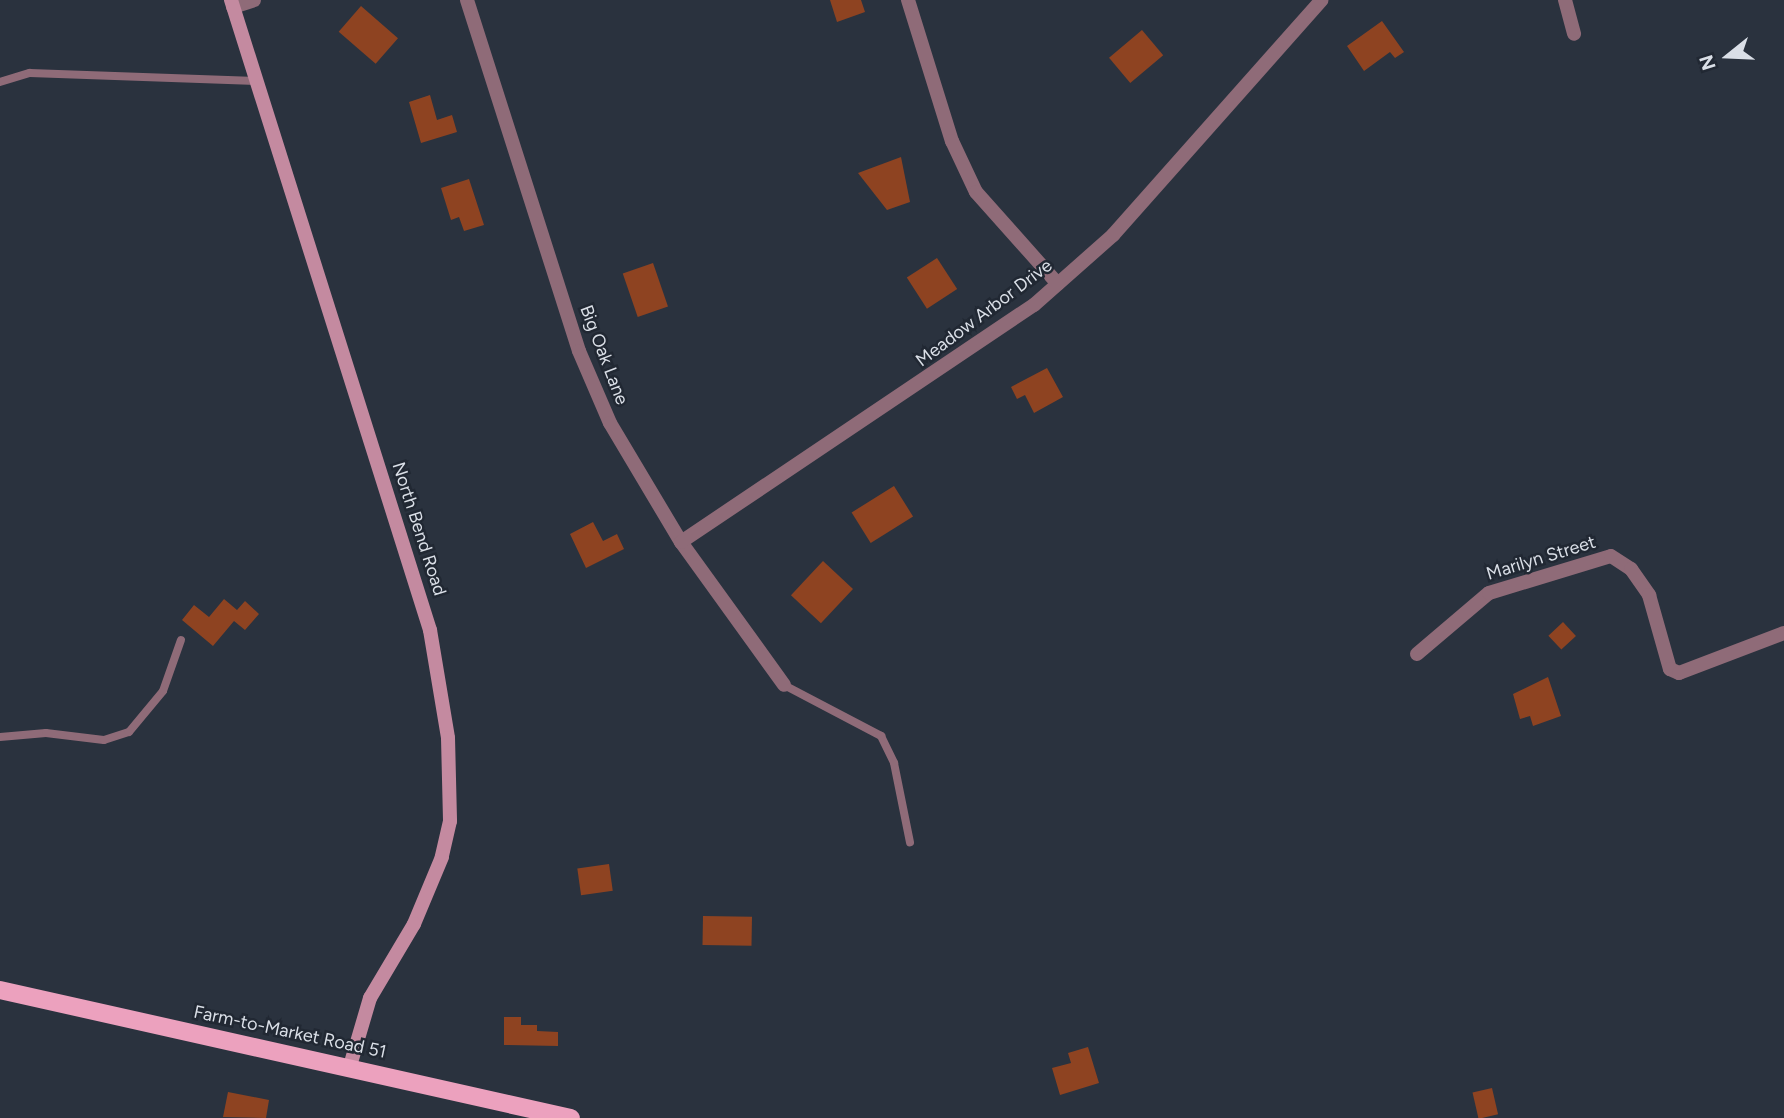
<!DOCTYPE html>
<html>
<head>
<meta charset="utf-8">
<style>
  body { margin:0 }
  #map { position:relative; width:1784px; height:1118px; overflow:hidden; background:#2a323e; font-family:Figtree,sans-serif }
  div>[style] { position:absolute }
  .building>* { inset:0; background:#8e4321; transform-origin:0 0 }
  .lane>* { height:8px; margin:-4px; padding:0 4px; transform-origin:4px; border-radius:4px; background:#8f6b78 }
  .street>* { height:14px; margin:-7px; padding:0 7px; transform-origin:7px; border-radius:7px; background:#8f6b78 }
  .secondary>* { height:14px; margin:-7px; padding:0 7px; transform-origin:7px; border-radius:7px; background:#c48aa0 }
  .primary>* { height:18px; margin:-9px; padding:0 9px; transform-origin:9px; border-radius:9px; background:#eca1be }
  span { translate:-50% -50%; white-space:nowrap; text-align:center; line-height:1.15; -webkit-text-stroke:5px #212833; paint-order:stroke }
  .street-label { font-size:18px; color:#dadfe7 }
  .north { position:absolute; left:1693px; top:21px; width:70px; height:70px; -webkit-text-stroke:5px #212833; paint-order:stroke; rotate:252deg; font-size:19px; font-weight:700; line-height:28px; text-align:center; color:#dadfe7 }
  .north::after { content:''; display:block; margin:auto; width:24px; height:32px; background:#dadfe7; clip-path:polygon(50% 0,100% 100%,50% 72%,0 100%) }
</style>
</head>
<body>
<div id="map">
  <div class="building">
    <i style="clip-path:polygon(830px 0,861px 0,865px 12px,837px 22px)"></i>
    <i style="left:361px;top:6px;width:49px;height:34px;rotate:41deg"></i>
    <i style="clip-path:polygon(1382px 21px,1404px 52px,1395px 58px,1390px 52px,1364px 71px,1347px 46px)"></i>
    <i style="left:1142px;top:30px;width:33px;height:43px;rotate:50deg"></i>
    <i style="clip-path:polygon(430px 95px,437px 120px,452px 115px,457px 132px,421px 143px,409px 102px)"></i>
    <i style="clip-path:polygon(901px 157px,910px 202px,887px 210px,858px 173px)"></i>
    <i style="clip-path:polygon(469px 179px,484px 225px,464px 231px,459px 217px,451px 220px,441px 188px)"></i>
    <i style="left:937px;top:258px;width:37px;height:36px;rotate:57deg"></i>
    <i style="left:653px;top:263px;width:46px;height:32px;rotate:71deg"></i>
    <i style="clip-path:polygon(1047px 368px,1063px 397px,1034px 413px,1025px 395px,1017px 399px,1011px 387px)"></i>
    <i style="left:894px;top:486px;width:36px;height:50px;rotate:58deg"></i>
    <i style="clip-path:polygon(593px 522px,603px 541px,617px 534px,624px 549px,586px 568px,570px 534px)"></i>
    <i style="left:823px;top:561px;width:41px;height:47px;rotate:43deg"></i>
    <i style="clip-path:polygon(224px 599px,237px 610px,245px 601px,259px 614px,245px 630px,234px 621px,213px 646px,182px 620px,194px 605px,209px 617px)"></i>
    <i style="left:1563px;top:622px;width:19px;height:20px;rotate:47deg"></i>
    <i style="clip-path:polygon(1548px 677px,1561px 716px,1533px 726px,1530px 716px,1520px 719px,1513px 694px)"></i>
    <i style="left:609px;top:864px;width:27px;height:32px;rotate:82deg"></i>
    <i style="left:703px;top:916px;width:49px;height:29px;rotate:1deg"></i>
    <i style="clip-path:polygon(504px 1017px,521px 1017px,521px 1025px,537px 1025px,537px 1031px,558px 1032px,558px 1046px,504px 1045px)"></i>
    <i style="clip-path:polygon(1088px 1047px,1099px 1083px,1060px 1095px,1052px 1068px,1071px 1063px,1068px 1053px)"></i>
    <i style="left:1492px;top:1088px;width:27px;height:20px;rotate:77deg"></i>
    <i style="clip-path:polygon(228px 1092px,269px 1100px,266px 1118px,223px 1117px)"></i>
  </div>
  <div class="lane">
    <i style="left:0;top:82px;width:31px;rotate:-17deg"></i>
    <i style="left:30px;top:73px;width:227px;rotate:2deg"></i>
    <i style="left:784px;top:685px;width:110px;rotate:27.7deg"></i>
    <i style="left:881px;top:736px;width:30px;rotate:64deg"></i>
    <i style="left:894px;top:763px;width:81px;rotate:78.6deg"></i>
    <i style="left:0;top:737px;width:46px;rotate:-5deg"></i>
    <i style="left:46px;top:733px;width:58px;rotate:6.9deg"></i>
    <i style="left:104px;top:740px;width:26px;rotate:-18deg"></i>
    <i style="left:129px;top:732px;width:53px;rotate:-50.3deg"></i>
    <i style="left:163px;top:691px;width:54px;rotate:-70.6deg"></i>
  </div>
  <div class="street">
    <i style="left:467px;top:0;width:368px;rotate:72.3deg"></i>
    <i style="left:579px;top:351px;width:78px;rotate:66.7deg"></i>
    <i style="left:610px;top:423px;width:139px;rotate:59.2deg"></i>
    <i style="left:681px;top:542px;width:176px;rotate:54.2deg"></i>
    <i style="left:908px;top:0;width:148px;rotate:72.7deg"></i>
    <i style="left:952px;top:141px;width:56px;rotate:64.8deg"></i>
    <i style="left:976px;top:192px;width:123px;rotate:48.3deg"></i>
    <i style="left:1565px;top:0;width:35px;rotate:75deg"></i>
    <i style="left:233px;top:7px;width:22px;rotate:-18deg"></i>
    <i style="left:681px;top:542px;width:425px;rotate:-33.9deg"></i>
    <i style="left:1034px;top:305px;width:106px;rotate:-41.5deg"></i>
    <i style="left:1113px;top:235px;width:314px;rotate:-48.4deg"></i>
    <i style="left:1417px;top:654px;width:94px;rotate:-40.3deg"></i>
    <i style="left:1489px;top:593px;width:127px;rotate:-16.9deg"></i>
    <i style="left:1611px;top:556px;width:24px;rotate:33deg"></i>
    <i style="left:1631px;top:569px;width:32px;rotate:55deg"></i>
    <i style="left:1649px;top:595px;width:77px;rotate:74.2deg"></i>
    <i style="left:1670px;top:669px;width:10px;rotate:24deg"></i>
    <i style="left:1679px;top:673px;width:112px;rotate:-20.9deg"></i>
  </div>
  <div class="secondary">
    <i style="left:231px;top:0;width:661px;rotate:72.47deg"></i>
    <i style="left:430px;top:630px;width:109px;rotate:80.5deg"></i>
    <i style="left:448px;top:738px;width:83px;rotate:88.6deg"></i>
    <i style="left:450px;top:821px;width:37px;rotate:103deg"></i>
    <i style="left:442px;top:857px;width:73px;rotate:112.7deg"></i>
    <i style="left:414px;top:924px;width:86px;rotate:120.7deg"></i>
    <i style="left:370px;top:998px;width:71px;rotate:106.4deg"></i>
  </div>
  <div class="primary">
    <i style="left:0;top:990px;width:585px;rotate:12.64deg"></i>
  </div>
  <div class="street-label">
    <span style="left:984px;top:313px;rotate:-37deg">Meadow Arbor Drive</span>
    <span style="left:604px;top:355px;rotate:69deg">Big Oak Lane</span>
    <span style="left:419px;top:529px;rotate:72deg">North Bend Road</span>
    <span style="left:1541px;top:558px;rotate:-17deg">Marilyn Street</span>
    <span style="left:290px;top:1032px;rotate:12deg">Farm-to-Market Road 51</span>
  </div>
  <div class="north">N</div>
</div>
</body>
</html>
